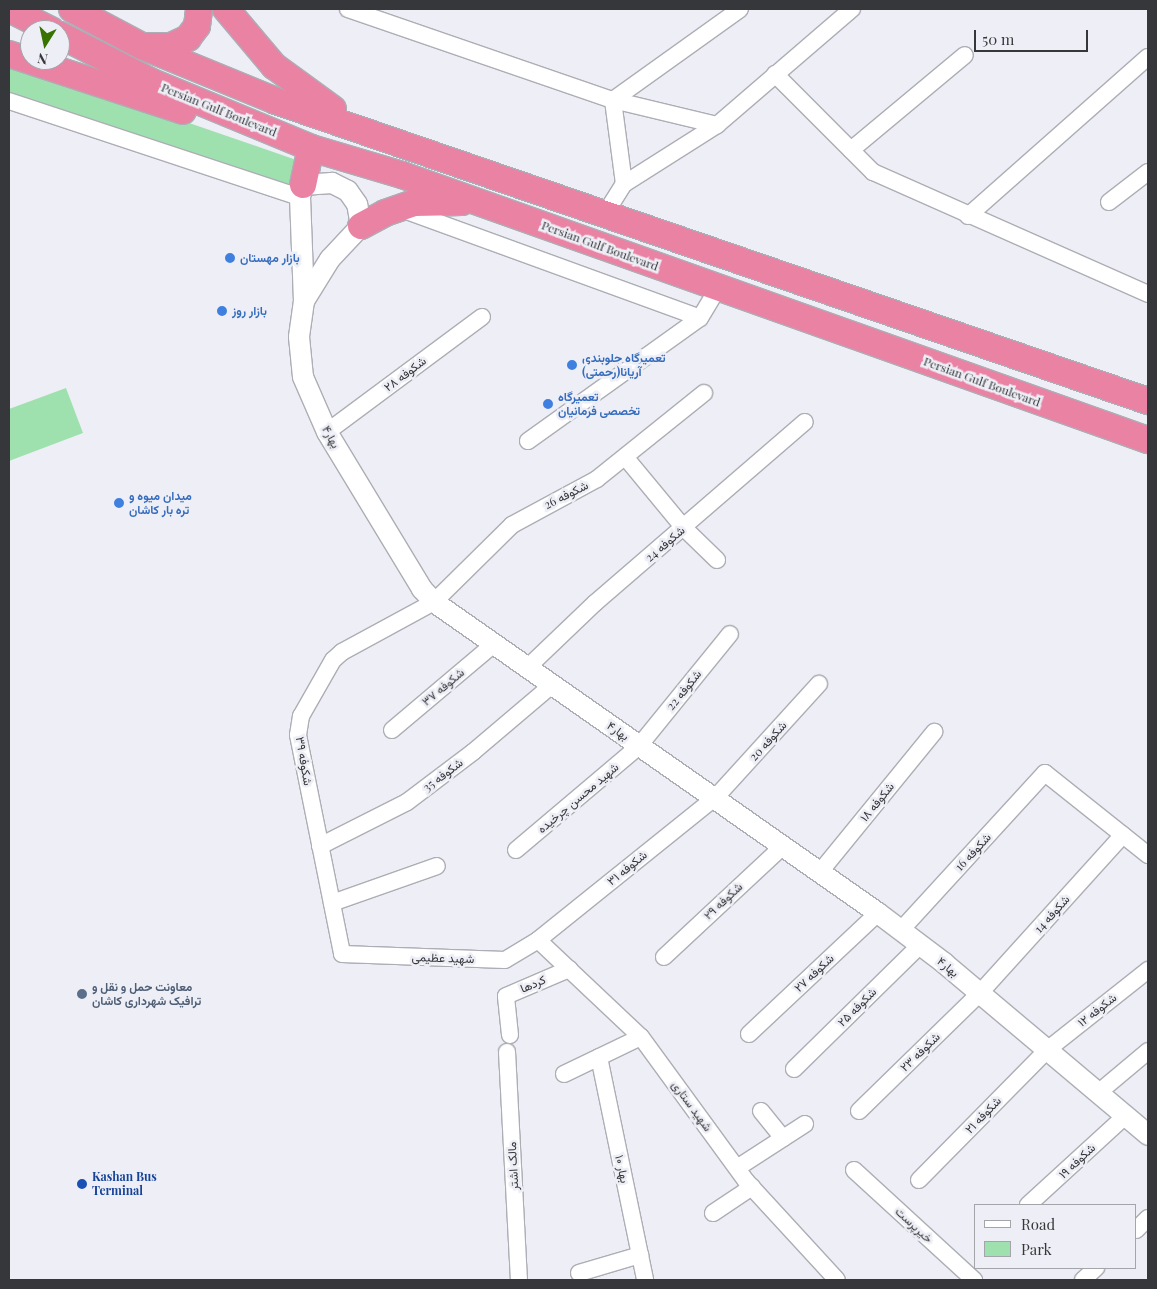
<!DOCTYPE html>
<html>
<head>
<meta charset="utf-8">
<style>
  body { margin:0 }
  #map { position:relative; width:1157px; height:1289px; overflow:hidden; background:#eeeff6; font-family:"Playfair Display",Vazirmatn,serif }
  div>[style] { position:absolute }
  .green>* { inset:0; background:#9ee1ae; transform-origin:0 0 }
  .roads { filter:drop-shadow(1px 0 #adaeb5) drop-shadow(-1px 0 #adaeb5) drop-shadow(0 1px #adaeb5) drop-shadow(0 -1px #adaeb5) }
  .minor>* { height:16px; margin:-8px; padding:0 8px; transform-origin:8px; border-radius:8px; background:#fff }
  .tertiary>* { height:20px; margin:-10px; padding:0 10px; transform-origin:10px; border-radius:10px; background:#fff }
  .trunk>* { height:26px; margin:-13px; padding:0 13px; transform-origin:13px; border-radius:13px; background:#ea82a4 }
  .dots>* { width:14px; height:14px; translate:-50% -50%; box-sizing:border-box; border:2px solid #eeeff6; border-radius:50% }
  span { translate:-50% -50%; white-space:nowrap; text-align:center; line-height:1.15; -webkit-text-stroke:5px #eeeff6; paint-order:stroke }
  .street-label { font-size:12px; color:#36373a }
  .shop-label { font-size:12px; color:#366cbe; font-weight:700 }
  .left { translate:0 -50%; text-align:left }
  .service-label { font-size:12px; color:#4e5e75; font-weight:700 }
  .transit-label { font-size:12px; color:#164399; font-weight:700 }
  .frame { position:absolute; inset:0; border:10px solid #36373a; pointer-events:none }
  .legend { position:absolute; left:974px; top:1204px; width:162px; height:65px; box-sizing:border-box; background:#eeeff6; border:1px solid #a4a5ab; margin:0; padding:6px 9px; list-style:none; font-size:15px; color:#36373a }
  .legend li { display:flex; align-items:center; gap:10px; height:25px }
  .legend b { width:25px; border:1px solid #a4a5ab }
  .north { position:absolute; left:20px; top:20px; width:50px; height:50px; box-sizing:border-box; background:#eeeff6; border:1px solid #a4a5ab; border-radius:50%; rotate:190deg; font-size:14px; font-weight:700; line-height:20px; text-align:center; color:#36373a }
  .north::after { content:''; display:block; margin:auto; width:18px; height:22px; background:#387201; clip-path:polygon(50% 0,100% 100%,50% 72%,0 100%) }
  .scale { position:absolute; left:974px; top:30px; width:114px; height:22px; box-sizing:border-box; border:2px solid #36373a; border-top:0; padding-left:6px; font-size:15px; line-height:18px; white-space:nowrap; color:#36373a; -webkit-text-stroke:4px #eeeff6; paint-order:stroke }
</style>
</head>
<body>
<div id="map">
  <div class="green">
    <i style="left:9px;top:61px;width:307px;height:35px;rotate:19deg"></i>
    <i style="clip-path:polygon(66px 388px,83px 433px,9px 461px,9px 409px)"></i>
  </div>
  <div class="roads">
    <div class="minor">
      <i style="left:348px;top:9px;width:280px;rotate:19deg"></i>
      <i style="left:613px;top:100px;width:107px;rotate:13.5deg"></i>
      <i style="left:775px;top:74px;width:139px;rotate:45deg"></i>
      <i style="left:873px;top:172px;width:301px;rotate:23.9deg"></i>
      <i style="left:9px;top:101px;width:306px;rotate:18.3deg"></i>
      <i style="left:851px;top:150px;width:148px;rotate:-39.8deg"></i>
      <i style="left:624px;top:184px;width:85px;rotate:-97.5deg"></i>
      <i style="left:613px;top:100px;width:156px;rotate:-35.6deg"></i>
      <i style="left:1109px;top:202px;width:49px;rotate:-37.6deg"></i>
      <i style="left:401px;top:209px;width:318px;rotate:20deg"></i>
      <i style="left:605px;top:214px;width:36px;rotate:-58deg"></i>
      <i style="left:624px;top:184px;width:110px;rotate:-32.4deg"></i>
      <i style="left:717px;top:125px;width:178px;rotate:-40.7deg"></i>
      <i style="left:968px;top:216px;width:240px;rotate:-41.5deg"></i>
      <i style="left:704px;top:393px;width:137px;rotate:141.2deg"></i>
      <i style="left:597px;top:479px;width:97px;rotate:151.6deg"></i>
      <i style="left:512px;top:525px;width:110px;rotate:135.4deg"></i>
      <i style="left:434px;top:602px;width:105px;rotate:151.5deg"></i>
      <i style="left:342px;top:652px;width:12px;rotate:138deg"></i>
      <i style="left:333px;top:660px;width:64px;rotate:119.7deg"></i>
      <i style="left:301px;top:716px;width:19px;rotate:99deg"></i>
      <i style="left:298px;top:735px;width:223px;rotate:78.6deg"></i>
      <i style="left:342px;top:954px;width:163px;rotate:2.1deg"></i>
      <i style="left:505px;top:960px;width:39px;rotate:-31deg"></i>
      <i style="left:538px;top:940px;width:228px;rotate:-38.8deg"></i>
      <i style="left:716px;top:797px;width:153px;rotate:-47.7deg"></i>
      <i style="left:327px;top:432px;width:193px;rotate:-36.6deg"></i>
      <i style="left:528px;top:441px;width:211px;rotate:-35.6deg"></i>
      <i style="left:700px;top:318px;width:35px;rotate:-59deg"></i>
      <i style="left:626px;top:458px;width:91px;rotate:50.4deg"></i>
      <i style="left:684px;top:528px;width:46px;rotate:44.1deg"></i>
      <i style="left:527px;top:668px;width:94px;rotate:-43.7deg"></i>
      <i style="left:595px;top:603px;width:277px;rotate:-40.8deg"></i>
      <i style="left:392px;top:730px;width:132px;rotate:-40.1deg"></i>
      <i style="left:320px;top:846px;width:97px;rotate:-26.8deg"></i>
      <i style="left:407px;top:802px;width:83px;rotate:-37.1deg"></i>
      <i style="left:473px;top:752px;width:104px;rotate:-40.3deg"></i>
      <i style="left:516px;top:850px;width:161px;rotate:-40.2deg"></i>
      <i style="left:639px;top:746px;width:144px;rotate:-50.9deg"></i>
      <i style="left:820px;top:872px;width:181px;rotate:-50.8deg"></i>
      <i style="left:332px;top:903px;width:111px;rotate:-19.4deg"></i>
      <i style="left:901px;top:930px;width:213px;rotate:-47.5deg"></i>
      <i style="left:1045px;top:773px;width:132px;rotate:38.5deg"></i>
      <i style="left:538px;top:940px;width:141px;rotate:43.3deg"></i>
      <i style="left:641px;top:1037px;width:178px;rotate:53.9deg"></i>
      <i style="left:746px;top:1181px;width:134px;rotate:47.4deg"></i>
      <i style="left:664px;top:957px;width:163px;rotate:-43deg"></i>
      <i style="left:749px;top:1034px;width:177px;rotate:-43.2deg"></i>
      <i style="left:510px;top:1035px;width:39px;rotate:-96deg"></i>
      <i style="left:506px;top:996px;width:69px;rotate:-23.2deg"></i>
      <i style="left:507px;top:1052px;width:228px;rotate:87deg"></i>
      <i style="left:599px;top:1057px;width:228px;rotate:78.3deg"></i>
      <i style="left:794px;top:1069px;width:177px;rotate:-44.5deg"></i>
      <i style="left:564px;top:1074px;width:85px;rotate:-25.7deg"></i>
      <i style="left:1098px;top:1093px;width:65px;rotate:-40deg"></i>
      <i style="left:761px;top:1111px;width:35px;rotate:51deg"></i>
      <i style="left:859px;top:1111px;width:169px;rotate:-44.3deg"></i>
      <i style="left:980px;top:993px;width:213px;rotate:-47.9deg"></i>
      <i style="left:737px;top:1168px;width:81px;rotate:-32.9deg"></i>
      <i style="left:854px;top:1170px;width:163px;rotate:42.5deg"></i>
      <i style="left:919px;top:1180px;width:182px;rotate:-45.4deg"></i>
      <i style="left:1047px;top:1050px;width:129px;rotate:-38.4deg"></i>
      <i style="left:1028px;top:1205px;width:132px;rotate:-42.5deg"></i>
      <i style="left:713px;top:1213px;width:47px;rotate:-33.7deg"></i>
      <i style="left:1136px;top:1230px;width:17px;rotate:-45deg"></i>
      <i style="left:579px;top:1273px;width:64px;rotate:-16.4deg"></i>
      <i style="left:1083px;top:1280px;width:18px;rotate:-43deg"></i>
    </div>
    <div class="tertiary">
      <i style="left:304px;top:301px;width:49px;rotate:-58.2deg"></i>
      <i style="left:330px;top:259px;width:45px;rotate:-46.8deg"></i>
      <i style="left:361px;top:226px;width:22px;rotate:-100deg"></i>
      <i style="left:357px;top:204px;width:16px;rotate:-125deg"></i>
      <i style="left:348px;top:191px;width:18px;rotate:-153deg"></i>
      <i style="left:332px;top:183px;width:29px;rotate:176deg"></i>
      <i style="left:303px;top:185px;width:12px;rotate:104deg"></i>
      <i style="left:300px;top:197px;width:104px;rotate:87.8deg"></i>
      <i style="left:304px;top:301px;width:36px;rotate:98deg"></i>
      <i style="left:299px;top:337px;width:40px;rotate:84.3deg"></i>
      <i style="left:303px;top:377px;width:60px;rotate:66.4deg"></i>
      <i style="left:327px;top:432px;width:184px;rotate:58.8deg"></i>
      <i style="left:422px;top:589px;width:18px;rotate:47deg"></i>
      <i style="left:434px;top:602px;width:542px;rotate:35.01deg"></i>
      <i style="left:878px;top:913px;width:83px;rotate:37.1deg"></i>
      <i style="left:944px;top:963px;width:267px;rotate:40.1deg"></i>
    </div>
    <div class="trunk">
      <i style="left:9px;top:9px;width:47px;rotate:26.6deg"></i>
      <i style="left:72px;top:9px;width:79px;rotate:27.9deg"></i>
      <i style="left:142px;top:46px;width:145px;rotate:22.3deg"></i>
      <i style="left:276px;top:101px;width:922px;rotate:18.99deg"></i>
      <i style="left:226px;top:9px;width:75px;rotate:49.9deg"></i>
      <i style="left:274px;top:66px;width:73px;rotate:36.1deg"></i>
      <i style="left:60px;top:35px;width:103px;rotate:27.1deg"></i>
      <i style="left:152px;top:82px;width:172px;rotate:22.5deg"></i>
      <i style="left:311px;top:148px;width:95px;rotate:16.5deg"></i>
      <i style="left:402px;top:175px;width:792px;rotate:19.56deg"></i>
      <i style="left:146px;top:46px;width:25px"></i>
      <i style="left:171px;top:46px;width:19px;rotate:-25deg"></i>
      <i style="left:188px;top:38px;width:15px;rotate:-53deg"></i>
      <i style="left:197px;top:26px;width:17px;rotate:-83deg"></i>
      <i style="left:9px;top:54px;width:183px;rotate:18.1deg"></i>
      <i style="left:303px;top:185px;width:38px;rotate:-78deg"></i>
      <i style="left:361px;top:226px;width:27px;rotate:-28deg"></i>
      <i style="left:385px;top:213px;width:31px;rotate:-19deg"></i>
      <i style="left:414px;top:203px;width:48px;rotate:-1.2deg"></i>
    </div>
  </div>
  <div class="dots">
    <i style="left:230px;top:258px;background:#3f7fe0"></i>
    <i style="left:222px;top:311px;background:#3f7fe0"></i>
    <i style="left:572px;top:365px;background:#3f7fe0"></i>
    <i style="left:548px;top:404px;background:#3f7fe0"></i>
    <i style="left:119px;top:503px;background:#3f7fe0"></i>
    <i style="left:82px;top:994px;background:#5c6f8a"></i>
    <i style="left:82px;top:1184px;background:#1a4fb4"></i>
  </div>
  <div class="street-label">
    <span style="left:219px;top:110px;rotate:22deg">Persian Gulf Boulevard</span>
    <span style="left:600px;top:246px;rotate:20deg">Persian Gulf Boulevard</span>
    <span style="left:405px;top:374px;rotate:-37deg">شکوفه ۲۸</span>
    <span style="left:982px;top:382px;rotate:20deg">Persian Gulf Boulevard</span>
    <span style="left:331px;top:437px;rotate:61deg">بهار۴</span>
    <span style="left:566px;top:495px;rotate:-27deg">شکوفه 26</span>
    <span style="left:665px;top:544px;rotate:-41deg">شکوفه 24</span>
    <span style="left:443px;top:687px;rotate:-40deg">شکوفه ۳۷</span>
    <span style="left:684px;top:690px;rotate:-51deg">شکوفه 22</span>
    <span style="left:618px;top:731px;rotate:35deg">بهار۴</span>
    <span style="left:768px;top:741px;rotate:-48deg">شکوفه 20</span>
    <span style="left:304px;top:761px;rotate:80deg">شکوفه ۳۹</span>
    <span style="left:443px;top:775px;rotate:-37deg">شکوفه 35</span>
    <span style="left:578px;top:798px;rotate:-40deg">شهید محسن چرخیده</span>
    <span style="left:877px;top:802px;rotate:-51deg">شکوفه ۱۸</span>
    <span style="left:973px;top:852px;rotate:-47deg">شکوفه 16</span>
    <span style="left:627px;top:868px;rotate:-39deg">شکوفه ۳۱</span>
    <span style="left:723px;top:901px;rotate:-43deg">شکوفه ۲۹</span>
    <span style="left:1052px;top:914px;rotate:-48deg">شکوفه 14</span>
    <span style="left:443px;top:958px;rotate:2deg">شهید عظیمی</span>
    <span style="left:948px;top:967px;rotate:39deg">بهار۴</span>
    <span style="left:814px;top:973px;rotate:-43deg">شکوفه ۲۷</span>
    <span style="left:533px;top:984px;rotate:-23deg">کردها</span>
    <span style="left:857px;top:1007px;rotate:-45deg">شکوفه ۲۵</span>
    <span style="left:1097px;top:1010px;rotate:-38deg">شکوفه ۱۲</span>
    <span style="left:920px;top:1052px;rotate:-44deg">شکوفه ۲۳</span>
    <span style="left:692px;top:1106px;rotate:54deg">شهید ستاری</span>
    <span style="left:983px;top:1115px;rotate:-46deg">شکوفه ۲۱</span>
    <span style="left:1077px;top:1161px;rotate:-43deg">شکوفه ۱۹</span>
    <span style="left:513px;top:1166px;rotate:-93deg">مالک اشتر</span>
    <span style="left:622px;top:1169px;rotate:78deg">بهار ۱۰</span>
    <span style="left:914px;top:1225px;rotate:43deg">خیرپرست</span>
  </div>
  <div class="shop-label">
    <span class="left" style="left:240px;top:258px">بازار مهستان</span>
    <span class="left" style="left:232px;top:311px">بازار روز</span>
    <span class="left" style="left:582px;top:365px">تعمیرگاه جلوبندی<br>آریانا(رحمتی)</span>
    <span class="left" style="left:558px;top:404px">تعمیرگاه<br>تخصصی فرمانیان</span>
    <span class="left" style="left:129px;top:503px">میدان میوه و<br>تره بار کاشان</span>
  </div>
  <div class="service-label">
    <span class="left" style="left:92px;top:994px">معاونت حمل و نقل و<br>ترافیک شهرداری کاشان</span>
  </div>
  <div class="transit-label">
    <span class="left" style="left:92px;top:1184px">Kashan Bus<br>Terminal</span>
  </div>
  <div class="frame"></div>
  <ul class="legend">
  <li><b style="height:6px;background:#fff"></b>Road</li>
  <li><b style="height:14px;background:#9ee1ae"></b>Park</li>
  </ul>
  <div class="north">N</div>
  <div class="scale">50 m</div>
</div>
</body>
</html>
